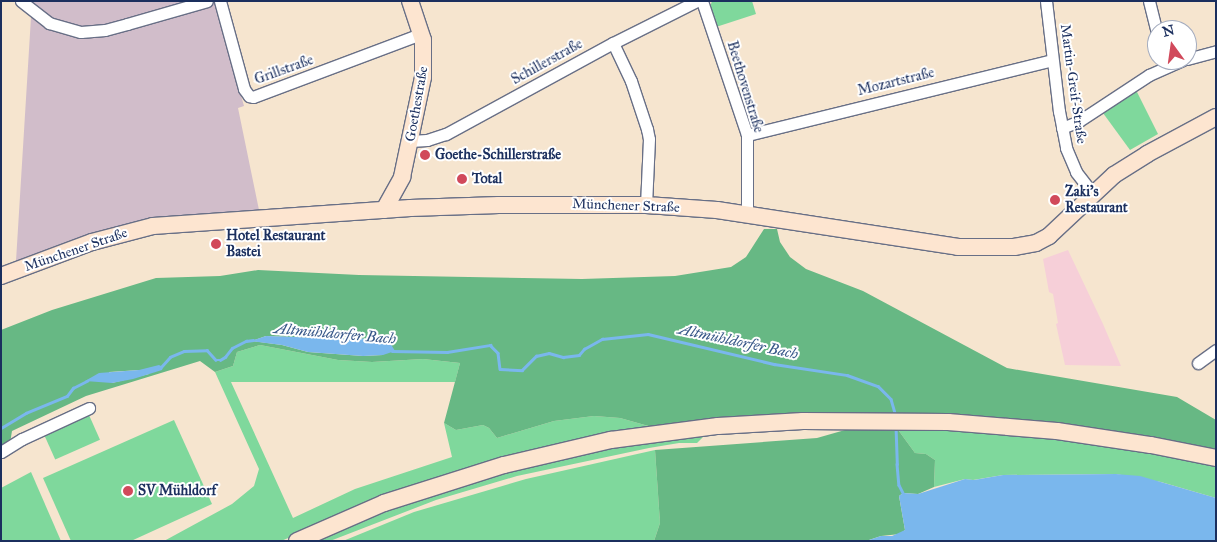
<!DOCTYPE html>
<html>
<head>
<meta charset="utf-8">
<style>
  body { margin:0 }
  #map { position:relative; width:1217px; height:542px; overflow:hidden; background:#f6e5cf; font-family:"IM FELL Great Primer",serif }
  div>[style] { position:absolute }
  .built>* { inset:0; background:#f6cfd8 }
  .industrial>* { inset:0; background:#d1bdca }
  .green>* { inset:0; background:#7fd89c; transform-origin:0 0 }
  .forest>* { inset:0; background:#67b884 }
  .water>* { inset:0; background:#7ab7ed }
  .stream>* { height:2.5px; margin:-1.25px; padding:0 1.25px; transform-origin:1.25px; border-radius:1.25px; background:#7ab7ed }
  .roads { filter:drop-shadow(1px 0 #686f86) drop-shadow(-1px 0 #686f86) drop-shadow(0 1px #686f86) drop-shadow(0 -1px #686f86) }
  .street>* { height:11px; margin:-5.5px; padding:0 5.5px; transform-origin:5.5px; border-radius:5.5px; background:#fff }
  .secondary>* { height:16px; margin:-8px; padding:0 8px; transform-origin:8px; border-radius:8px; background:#fde5d0 }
  .dots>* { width:14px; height:14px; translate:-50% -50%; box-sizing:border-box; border:2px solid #fff; border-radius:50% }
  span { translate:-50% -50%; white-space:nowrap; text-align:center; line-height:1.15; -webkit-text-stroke:4px #fff; paint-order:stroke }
  .street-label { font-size:14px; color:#1b2f5e }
  .poi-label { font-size:14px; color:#1b2f5e; font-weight:700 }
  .left { translate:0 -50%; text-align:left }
  .water-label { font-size:15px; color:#385889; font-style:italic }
  .frame { position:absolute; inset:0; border:2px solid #1b2f5e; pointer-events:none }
  .north { position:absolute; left:1147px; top:20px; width:50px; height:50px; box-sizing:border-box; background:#fff; border:1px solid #a4acbf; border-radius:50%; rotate:346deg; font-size:14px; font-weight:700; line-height:20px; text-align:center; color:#1b2f5e }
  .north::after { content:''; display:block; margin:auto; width:18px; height:22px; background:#d1495b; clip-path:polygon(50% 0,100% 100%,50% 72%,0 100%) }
</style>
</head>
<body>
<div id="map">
  <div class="built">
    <i style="clip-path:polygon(1068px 250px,1103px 324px,1121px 366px,1065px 365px,1056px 324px,1058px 323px,1053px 294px,1049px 292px,1043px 259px)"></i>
  </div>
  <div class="industrial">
    <i style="clip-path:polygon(32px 1px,214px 1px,244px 106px,238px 108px,259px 210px,185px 216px,133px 223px,87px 235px,16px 261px)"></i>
  </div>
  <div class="green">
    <i style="clip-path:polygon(712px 1px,752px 1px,756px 14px,716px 27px,710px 7px)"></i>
    <i style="clip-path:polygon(1136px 90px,1158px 134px,1130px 150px,1103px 113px)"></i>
    <i style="clip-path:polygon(260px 345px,338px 360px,372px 362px,423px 359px,460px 363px,455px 382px,231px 382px,293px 518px,355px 489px,452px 457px,444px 423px,456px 430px,483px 425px,489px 428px,497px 438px,554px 421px,594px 416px,620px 418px,652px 427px,511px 455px,463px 469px,421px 483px,281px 541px,164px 541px,232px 504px,254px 486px,259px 469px,215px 372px,233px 366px,237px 352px)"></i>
    <i style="left:89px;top:415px;width:27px;height:49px;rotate:66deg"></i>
    <i style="clip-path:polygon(174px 420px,212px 504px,131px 541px,71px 541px,43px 478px)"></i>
    <i style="clip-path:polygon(896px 427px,1087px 441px,1216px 463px,1216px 498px,1161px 482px,1116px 474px,1003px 475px,973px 480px,965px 479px,934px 487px,935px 460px,926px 454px,915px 453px)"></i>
    <i style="clip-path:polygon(683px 436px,703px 437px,697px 443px,679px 443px,649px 448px,517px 476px,436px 500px,330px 541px,312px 541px,399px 504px,497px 473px,600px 449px)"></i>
    <i style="clip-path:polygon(655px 450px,660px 523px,654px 541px,343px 541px,414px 512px,526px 479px)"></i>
    <i style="clip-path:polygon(31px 472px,61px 541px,1px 541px,1px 488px)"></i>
  </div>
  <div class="forest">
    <i style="clip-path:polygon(evenodd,764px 229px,777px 229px,780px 242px,790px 257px,806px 269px,863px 291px,1007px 368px,1177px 397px,1216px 420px,1216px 451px,1057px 426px,652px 427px,620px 418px,594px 416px,554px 421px,497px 438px,489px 428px,483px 425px,456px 430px,444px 423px,460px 363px,423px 359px,372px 362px,338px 360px,260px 345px,237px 352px,233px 366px,215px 372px,200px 361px,86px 396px,12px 431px,10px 443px,1px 448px,1px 330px,52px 310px,156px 278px,220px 276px,258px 270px,359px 275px,582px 279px,675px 276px,731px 267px,746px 257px,764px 229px,266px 336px,351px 339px,387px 338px,383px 355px,363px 356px,308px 352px,282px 345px,252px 341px,266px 336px,764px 229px,140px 370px,149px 374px,112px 383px,109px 372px,140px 370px)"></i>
    <i style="clip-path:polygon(896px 427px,915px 453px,926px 454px,935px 460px,934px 487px,918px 494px,903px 493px,899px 496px,905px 530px,900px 534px,881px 536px,866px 541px,654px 541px,660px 523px,655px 450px,817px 438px,845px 430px)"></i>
  </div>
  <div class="water">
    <i style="clip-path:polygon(266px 336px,351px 339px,387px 338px,395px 351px,383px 355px,363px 356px,308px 352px,282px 345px,251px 341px)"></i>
    <i style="clip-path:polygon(159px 365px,163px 367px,162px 370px,133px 379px,112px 383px,85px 381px,99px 373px,139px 370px)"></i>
    <i style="clip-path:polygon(1116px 474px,1140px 476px,1216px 498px,1216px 541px,866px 541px,881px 536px,892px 536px,905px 530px,899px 496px,903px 493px,918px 494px,965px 479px,974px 480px,1003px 475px)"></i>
  </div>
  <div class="stream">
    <i style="left:392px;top:351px;width:55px;rotate:1deg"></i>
    <i style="left:447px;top:352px;width:44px;rotate:-9.2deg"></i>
    <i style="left:490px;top:345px;width:11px;rotate:45deg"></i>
    <i style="left:498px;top:353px;width:16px;rotate:83deg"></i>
    <i style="left:500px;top:369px;width:22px;rotate:3deg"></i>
    <i style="left:522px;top:370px;width:20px;rotate:-45deg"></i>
    <i style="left:536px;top:356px;width:13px;rotate:-13deg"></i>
    <i style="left:549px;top:353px;width:15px;rotate:16deg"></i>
    <i style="left:563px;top:357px;width:16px;rotate:-7deg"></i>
    <i style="left:579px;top:355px;width:8px;rotate:-50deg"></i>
    <i style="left:584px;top:349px;width:21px;rotate:-29deg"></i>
    <i style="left:602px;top:339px;width:46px;rotate:-6.2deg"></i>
    <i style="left:648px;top:334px;width:130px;rotate:13.4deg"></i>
    <i style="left:774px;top:364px;width:74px;rotate:8.6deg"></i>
    <i style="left:847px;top:375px;width:33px;rotate:20deg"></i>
    <i style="left:878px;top:386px;width:18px;rotate:45deg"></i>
    <i style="left:891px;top:399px;width:18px;rotate:74deg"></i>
    <i style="left:161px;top:367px;width:13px;rotate:-48deg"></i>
    <i style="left:170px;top:357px;width:15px;rotate:-23deg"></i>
    <i style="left:184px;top:351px;width:23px;rotate:-2deg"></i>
    <i style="left:207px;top:350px;width:13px;rotate:48deg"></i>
    <i style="left:216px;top:360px;width:4px"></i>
    <i style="left:220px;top:360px;width:6px;rotate:-31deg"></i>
    <i style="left:225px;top:357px;width:11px;rotate:-52deg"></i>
    <i style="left:232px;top:348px;width:16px;rotate:-27deg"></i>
    <i style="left:246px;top:341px;width:7px;rotate:-8deg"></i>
    <i style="left:896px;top:426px;width:38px;rotate:88deg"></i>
    <i style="left:897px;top:464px;width:21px;rotate:85deg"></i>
    <i style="left:899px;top:485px;width:9px;rotate:63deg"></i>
    <i style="left:1px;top:428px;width:29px;rotate:-31deg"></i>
    <i style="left:26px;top:413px;width:44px;rotate:-22.5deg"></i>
    <i style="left:67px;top:396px;width:10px;rotate:-53deg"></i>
    <i style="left:73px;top:388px;width:16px;rotate:-27deg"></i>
  </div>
  <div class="roads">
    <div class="street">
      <i style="left:21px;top:1px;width:36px;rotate:38deg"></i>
      <i style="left:49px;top:23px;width:33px;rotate:16deg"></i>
      <i style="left:81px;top:32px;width:24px;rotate:-5deg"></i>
      <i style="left:105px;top:30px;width:23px;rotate:-15deg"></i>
      <i style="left:127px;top:24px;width:83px;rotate:-16deg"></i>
      <i style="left:220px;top:1px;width:91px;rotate:74.7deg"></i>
      <i style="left:244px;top:89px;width:9px;rotate:54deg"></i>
      <i style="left:249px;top:96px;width:4px;rotate:14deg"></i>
      <i style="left:253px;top:97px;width:179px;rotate:-20.6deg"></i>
      <i style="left:702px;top:1px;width:141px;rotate:71.4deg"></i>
      <i style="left:747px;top:135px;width:78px;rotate:90deg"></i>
      <i style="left:1046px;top:1px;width:111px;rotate:83.3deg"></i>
      <i style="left:1059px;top:111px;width:38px;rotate:79deg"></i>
      <i style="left:1066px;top:148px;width:26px;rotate:67deg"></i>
      <i style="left:1076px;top:172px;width:28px;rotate:52deg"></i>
      <i style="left:1149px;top:1px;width:33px;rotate:76deg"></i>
      <i style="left:613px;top:43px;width:42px;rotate:64.7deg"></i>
      <i style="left:631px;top:81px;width:51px;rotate:71.6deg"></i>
      <i style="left:647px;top:129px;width:10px;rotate:79deg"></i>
      <i style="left:649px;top:139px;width:66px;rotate:92.6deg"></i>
      <i style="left:1187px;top:59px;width:30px;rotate:-15deg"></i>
      <i style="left:1062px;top:128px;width:18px;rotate:-22deg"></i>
      <i style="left:1079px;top:121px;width:84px;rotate:-33.3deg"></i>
      <i style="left:1149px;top:75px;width:37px;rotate:-24deg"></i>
      <i style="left:747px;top:135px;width:314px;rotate:-13.8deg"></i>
      <i style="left:410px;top:141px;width:17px;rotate:-3deg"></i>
      <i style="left:427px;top:140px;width:20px;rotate:-18deg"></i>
      <i style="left:446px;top:134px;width:190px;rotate:-28.6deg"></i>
      <i style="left:613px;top:43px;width:94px;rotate:-26.6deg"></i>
      <i style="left:1198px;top:363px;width:22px;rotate:-36deg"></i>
      <i style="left:1px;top:452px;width:25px;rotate:-32deg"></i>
      <i style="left:22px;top:439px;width:74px;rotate:-24.8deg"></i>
    </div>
    <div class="secondary">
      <i style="left:384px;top:210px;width:38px;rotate:-61deg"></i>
      <i style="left:402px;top:177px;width:102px;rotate:-78.1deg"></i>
      <i style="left:423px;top:77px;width:37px;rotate:-90deg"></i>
      <i style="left:423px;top:40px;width:41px;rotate:-108.4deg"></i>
      <i style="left:1px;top:276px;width:97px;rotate:-20.5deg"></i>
      <i style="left:92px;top:242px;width:63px;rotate:-14.7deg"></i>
      <i style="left:153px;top:226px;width:258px;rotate:-4deg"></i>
      <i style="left:410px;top:208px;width:89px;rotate:-1.9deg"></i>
      <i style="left:499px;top:205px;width:147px"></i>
      <i style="left:646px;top:205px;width:71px;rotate:4deg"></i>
      <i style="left:717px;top:210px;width:244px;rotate:8.7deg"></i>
      <i style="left:958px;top:247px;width:56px"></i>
      <i style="left:1014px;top:247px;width:22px;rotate:-10deg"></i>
      <i style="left:1036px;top:243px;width:15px;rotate:-28deg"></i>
      <i style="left:1049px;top:236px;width:89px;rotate:-43.2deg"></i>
      <i style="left:1114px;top:175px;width:39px;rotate:-32deg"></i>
      <i style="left:1147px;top:154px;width:78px;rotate:-28.2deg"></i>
      <i style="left:297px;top:541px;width:95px;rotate:-23.6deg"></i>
      <i style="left:384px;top:503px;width:126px;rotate:-17.6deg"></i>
      <i style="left:504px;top:465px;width:110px;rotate:-13.2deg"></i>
      <i style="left:611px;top:440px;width:108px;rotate:-7.5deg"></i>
      <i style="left:718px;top:426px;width:85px;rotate:-3.4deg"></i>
      <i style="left:803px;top:421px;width:145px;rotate:0.4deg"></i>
      <i style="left:948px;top:422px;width:109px;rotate:4.7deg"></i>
      <i style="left:1057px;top:431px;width:95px;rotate:8.5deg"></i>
      <i style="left:1151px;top:445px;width:66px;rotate:11.3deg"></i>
    </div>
  </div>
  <div class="dots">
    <i style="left:425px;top:155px;background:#d1495b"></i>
    <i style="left:462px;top:179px;background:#d1495b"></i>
    <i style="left:1055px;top:200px;background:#d1495b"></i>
    <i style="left:216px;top:244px;background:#d1495b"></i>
    <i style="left:128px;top:491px;background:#d1495b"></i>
  </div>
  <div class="street-label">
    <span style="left:547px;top:62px;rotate:-29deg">Schillerstraße</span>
    <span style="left:284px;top:70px;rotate:-20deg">Grillstraße</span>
    <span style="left:896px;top:82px;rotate:-14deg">Mozartstraße</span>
    <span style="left:1073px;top:84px;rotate:82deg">Martin-Greif-Straße</span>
    <span style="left:745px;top:87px;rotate:73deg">Beethovenstraße</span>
    <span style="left:417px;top:104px;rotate:-80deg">Goethestraße</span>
    <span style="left:626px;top:206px;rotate:2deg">Münchener Straße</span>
    <span style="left:76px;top:250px;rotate:-19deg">Münchener Straße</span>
  </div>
  <div class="poi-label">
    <span class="left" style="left:435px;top:155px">Goethe-Schillerstraße</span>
    <span class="left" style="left:472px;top:179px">Total</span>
    <span class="left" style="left:1065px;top:200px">Zaki's<br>Restaurant</span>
    <span class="left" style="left:226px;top:244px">Hotel Restaurant<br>Bastei</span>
    <span class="left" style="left:138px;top:491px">SV Mühldorf</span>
  </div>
  <div class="water-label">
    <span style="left:335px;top:334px;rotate:5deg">Altmühldorfer Bach</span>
    <span style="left:738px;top:342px;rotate:12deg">Altmühldorfer Bach</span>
  </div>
  <div class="frame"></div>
  <div class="north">N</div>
</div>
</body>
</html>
